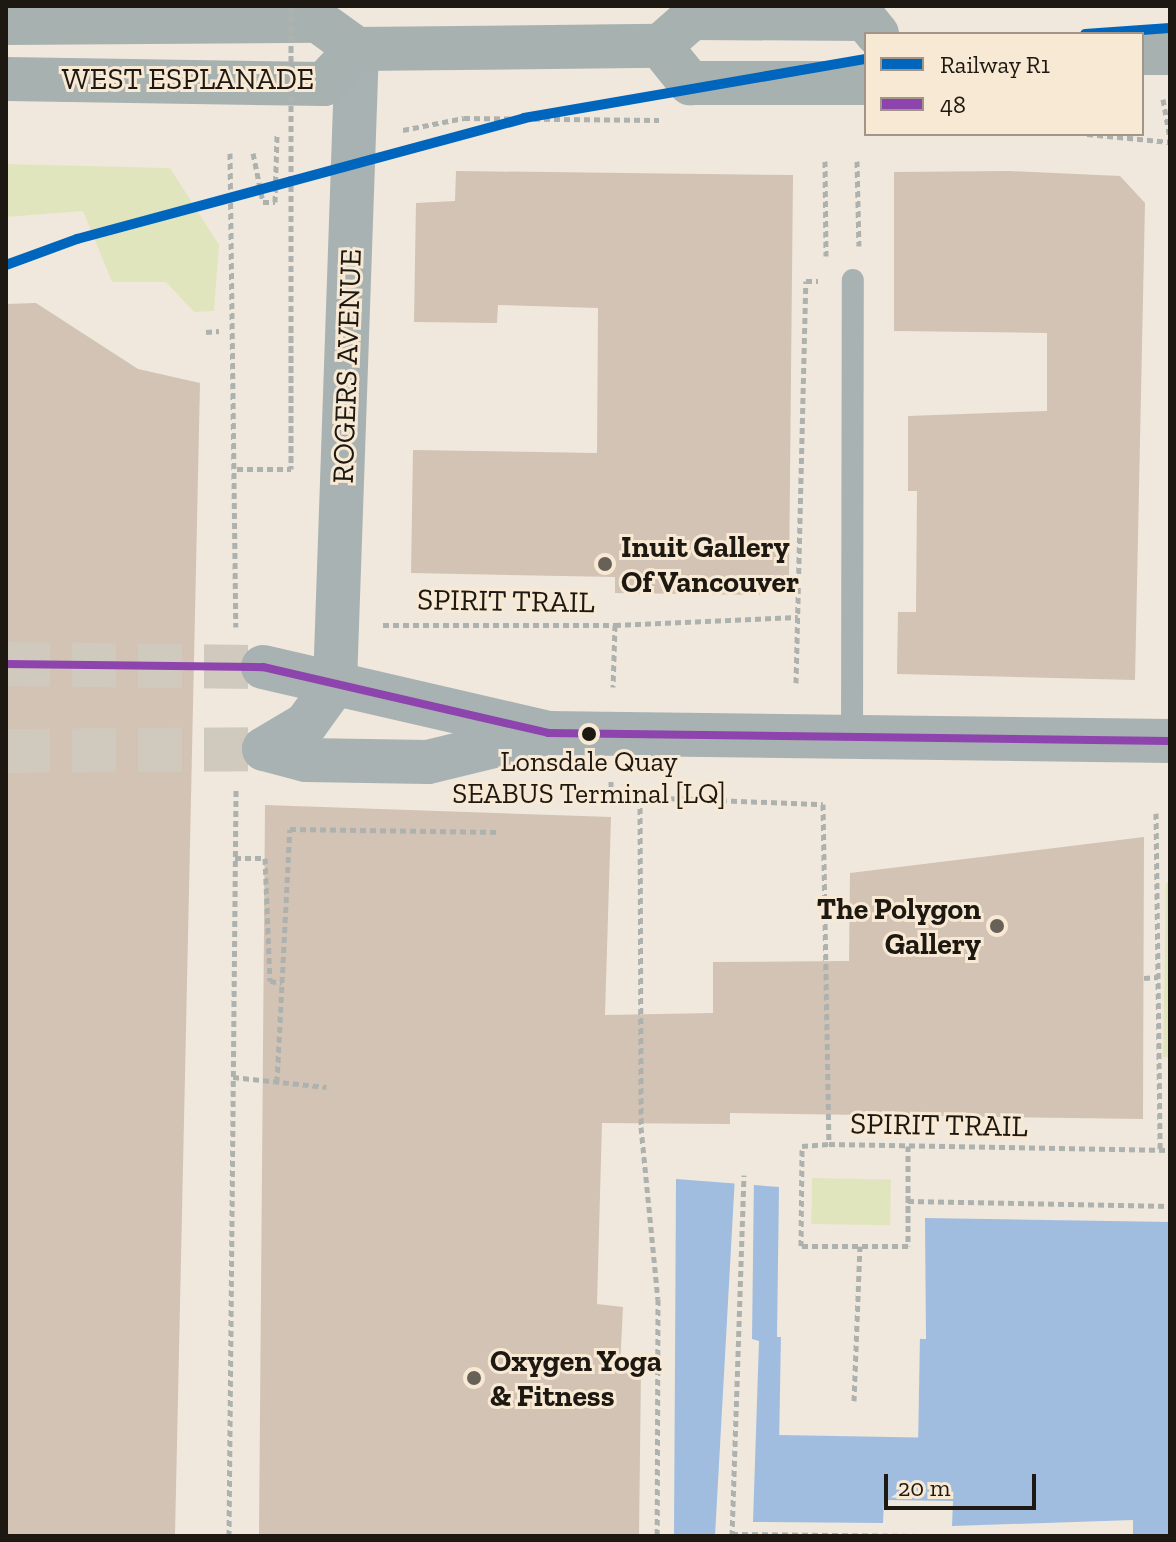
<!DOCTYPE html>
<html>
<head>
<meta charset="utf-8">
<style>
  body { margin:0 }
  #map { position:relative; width:1176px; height:1542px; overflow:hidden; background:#f0e8dc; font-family:"Zilla Slab",serif }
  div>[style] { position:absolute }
  .green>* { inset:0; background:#e1e5be; transform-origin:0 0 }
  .water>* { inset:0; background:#a0bde0 }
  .pier>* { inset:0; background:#f0e8dc; transform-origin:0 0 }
  .building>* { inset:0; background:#d2c3b4 }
  .street-tunnel>* { height:44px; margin-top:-22px; transform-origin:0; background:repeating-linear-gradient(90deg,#d0c9be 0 44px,transparent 0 66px) }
  .path>* { height:5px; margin-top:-2.5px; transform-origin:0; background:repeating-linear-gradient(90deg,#aeb2af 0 6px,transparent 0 10px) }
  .lane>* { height:22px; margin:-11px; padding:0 11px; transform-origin:11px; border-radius:11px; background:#a9b2b2 }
  .street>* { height:44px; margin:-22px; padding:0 22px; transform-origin:22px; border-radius:22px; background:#a9b2b2 }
  .secondary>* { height:44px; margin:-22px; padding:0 22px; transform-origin:22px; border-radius:22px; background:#a7b1af }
  .path-bridge>* { height:5px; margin-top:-2.5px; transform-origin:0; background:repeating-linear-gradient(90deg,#aeb2af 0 6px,transparent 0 10px) }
  .bus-1>* { height:8px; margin:-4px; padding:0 4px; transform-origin:4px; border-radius:4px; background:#8e44ad }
  .rail-1>* { height:10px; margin:-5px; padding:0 5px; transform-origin:5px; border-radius:5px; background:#0065bd }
  .dots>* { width:22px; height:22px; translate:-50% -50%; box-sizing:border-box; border:4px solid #f8e9d4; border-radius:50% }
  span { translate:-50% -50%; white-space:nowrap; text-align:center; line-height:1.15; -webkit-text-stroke:6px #f8e9d4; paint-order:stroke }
  .bus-label { font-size:28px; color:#1d1811 }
  .street-label { font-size:30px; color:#1d1811 }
  .poi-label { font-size:30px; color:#1d1811; font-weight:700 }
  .left { translate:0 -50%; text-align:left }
  .right { translate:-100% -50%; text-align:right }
  .frame { position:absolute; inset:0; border:8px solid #1d1811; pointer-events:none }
  .legend { position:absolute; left:864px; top:32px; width:280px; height:104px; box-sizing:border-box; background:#f8e9d4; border:2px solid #a09586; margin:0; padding:10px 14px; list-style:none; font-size:24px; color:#1d1811 }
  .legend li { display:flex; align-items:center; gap:16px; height:40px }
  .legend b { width:40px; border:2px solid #a09586 }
  .scale { position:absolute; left:884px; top:1474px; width:152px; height:36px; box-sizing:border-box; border:4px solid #1d1811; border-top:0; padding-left:10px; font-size:24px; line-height:28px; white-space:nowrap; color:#1d1811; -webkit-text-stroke:6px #f8e9d4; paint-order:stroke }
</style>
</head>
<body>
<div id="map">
  <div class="green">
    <i style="clip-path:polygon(6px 164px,170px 168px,219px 245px,214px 311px,194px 312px,166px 282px,112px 282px,83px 211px,6px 217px)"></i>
    <i style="clip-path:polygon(1166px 883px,1170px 883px,1170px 1058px,1163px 1057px)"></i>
    <i style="left:812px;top:1178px;width:79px;height:46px;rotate:1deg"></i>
  </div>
  <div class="water">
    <i style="clip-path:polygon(676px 1179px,779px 1187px,777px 1337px,926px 1339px,925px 1218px,1170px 1222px,1170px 1536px,674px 1536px)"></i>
  </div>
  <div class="pier">
    <i style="clip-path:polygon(735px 1176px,754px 1176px,752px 1339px,759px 1341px,753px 1522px,883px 1523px,884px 1500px,953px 1501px,952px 1526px,1133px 1520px,1133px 1536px,715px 1536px)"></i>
    <i style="left:781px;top:1333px;width:139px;height:102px;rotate:1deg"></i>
  </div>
  <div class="building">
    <i style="clip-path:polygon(456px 171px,793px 175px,789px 578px,766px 577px,766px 595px,615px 593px,615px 577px,411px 573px,413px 450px,597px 453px,598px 308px,498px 305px,497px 323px,414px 322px,416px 203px,455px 201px)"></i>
    <i style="clip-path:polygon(1009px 171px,1120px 176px,1145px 203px,1135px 680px,897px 674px,898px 612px,916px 612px,917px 491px,908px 491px,908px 416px,1047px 411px,1047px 333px,894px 331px,894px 172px)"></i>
    <i style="clip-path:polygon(36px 303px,138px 369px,200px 383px,175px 1536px,6px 1536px,6px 304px)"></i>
    <i style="clip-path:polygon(265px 805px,611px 817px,605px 1015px,713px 1013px,713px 962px,849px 961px,850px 873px,1144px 837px,1143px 1119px,730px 1113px,730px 1124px,602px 1123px,597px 1304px,623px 1307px,620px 1367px,641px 1368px,639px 1536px,259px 1536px)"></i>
  </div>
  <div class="street-tunnel">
    <i style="left:6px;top:664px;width:257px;rotate:0.7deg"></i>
    <i style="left:6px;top:751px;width:258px;rotate:-0.4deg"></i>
  </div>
  <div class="path">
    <i style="left:1163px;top:99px;width:41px;rotate:80.1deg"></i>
    <i style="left:403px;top:130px;width:62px;rotate:-11.1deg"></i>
    <i style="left:464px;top:118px;width:195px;rotate:0.6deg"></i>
    <i style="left:1087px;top:134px;width:83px;rotate:5.5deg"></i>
    <i style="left:1131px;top:136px;width:2px;rotate:-90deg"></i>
    <i style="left:230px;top:153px;width:474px;rotate:89.3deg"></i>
    <i style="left:253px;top:153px;width:50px;rotate:78.5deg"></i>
    <i style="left:263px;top:202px;width:12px"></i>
    <i style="left:275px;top:202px;width:69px;rotate:-88.3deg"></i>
    <i style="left:825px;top:161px;width:95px;rotate:89.4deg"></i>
    <i style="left:857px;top:161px;width:85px;rotate:88.7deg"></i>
    <i style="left:206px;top:332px;width:13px;rotate:-4deg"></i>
    <i style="left:237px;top:469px;width:54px"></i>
    <i style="left:383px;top:625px;width:232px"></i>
    <i style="left:615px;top:625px;width:62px;rotate:91.8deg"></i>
    <i style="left:615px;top:625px;width:183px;rotate:-2.5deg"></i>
    <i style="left:796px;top:683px;width:402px;rotate:-88.6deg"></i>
    <i style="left:806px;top:281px;width:12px"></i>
    <i style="left:611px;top:781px;width:15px;rotate:90deg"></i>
    <i style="left:611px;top:796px;width:212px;rotate:2.2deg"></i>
    <i style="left:823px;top:804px;width:340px;rotate:89deg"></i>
    <i style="left:640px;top:798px;width:329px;rotate:89.8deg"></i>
    <i style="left:641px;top:1127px;width:173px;rotate:84.4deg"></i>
    <i style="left:658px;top:1299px;width:237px;rotate:90.2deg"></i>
    <i style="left:1156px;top:813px;width:337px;rotate:89.3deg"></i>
    <i style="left:235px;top:858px;width:30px"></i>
    <i style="left:265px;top:858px;width:123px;rotate:87.7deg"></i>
    <i style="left:270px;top:981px;width:12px;rotate:9deg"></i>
    <i style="left:1144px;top:978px;width:14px;rotate:-4deg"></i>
    <i style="left:233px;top:1077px;width:94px;rotate:6.1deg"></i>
    <i style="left:277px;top:1082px;width:253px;rotate:-87.1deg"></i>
    <i style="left:290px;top:829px;width:209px;rotate:0.8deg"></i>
    <i style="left:908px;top:1146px;width:100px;rotate:90deg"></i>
    <i style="left:908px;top:1246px;width:107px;rotate:180deg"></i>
    <i style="left:801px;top:1246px;width:100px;rotate:-89.4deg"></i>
    <i style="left:802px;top:1146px;width:27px;rotate:-4deg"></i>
    <i style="left:829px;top:1144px;width:341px;rotate:1deg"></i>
    <i style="left:908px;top:1201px;width:262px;rotate:1.1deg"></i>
    <i style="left:854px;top:1401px;width:155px;rotate:-87.8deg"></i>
    <i style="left:732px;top:1534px;width:192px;rotate:0.6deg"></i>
    <i style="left:229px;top:1536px;width:747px;rotate:-89.46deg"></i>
    <i style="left:732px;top:1536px;width:361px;rotate:-88.1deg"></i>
  </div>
  <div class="lane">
    <i style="left:852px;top:742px;width:462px;rotate:-89.9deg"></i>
  </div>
  <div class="street">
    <i style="left:263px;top:667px;width:293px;rotate:13deg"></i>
    <i style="left:548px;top:733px;width:622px;rotate:0.74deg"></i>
    <i style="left:335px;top:684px;width:635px;rotate:-88.02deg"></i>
    <i style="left:264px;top:749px;width:43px;rotate:14.7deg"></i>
    <i style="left:306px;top:760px;width:122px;rotate:0.9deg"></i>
    <i style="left:428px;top:762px;width:115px;rotate:-13.6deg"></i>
    <i style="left:264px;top:749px;width:49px;rotate:-30.8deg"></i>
    <i style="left:306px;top:724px;width:49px;rotate:-54.1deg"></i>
  </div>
  <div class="secondary">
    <i style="left:6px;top:23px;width:312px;rotate:-0.4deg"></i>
    <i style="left:318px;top:21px;width:48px;rotate:35.7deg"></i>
    <i style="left:357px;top:49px;width:303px;rotate:-0.6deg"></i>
    <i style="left:660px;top:46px;width:43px;rotate:-41.2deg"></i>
    <i style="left:692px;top:18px;width:173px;rotate:0.3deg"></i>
    <i style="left:865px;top:19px;width:19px;rotate:51deg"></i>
    <i style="left:660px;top:46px;width:48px;rotate:51deg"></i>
    <i style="left:690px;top:83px;width:176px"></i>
    <i style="left:1142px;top:53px;width:28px"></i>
    <i style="left:6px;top:79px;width:318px;rotate:0.9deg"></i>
    <i style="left:324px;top:84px;width:48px;rotate:-46.7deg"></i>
  </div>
  <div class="path-bridge">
    <i style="left:291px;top:6px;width:463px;rotate:90deg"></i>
  </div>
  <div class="bus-1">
    <i style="left:6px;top:664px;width:257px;rotate:0.7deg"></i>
    <i style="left:263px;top:667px;width:293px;rotate:13deg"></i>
    <i style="left:548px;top:733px;width:622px;rotate:0.74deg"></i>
  </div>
  <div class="rail-1">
    <i style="left:1085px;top:34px;width:85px;rotate:-4deg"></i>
    <i style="left:6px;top:265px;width:76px;rotate:-20.1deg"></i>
    <i style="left:77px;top:239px;width:463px;rotate:-15.1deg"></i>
    <i style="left:524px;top:118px;width:347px;rotate:-9.8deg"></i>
  </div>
  <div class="dots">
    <i style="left:605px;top:564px;background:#676158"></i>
    <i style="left:589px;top:734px;background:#1d1811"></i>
    <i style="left:997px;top:926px;background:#676158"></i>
    <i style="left:474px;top:1378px;background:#676158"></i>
  </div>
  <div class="bus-label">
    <span style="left:589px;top:778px">Lonsdale Quay<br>SEABUS Terminal [LQ]</span>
  </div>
  <div class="street-label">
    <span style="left:188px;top:79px">WEST ESPLANADE</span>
    <span style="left:347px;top:366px;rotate:-88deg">ROGERS AVENUE</span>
    <span style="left:506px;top:601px;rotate:1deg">SPIRIT TRAIL</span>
    <span style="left:939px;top:1125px;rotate:1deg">SPIRIT TRAIL</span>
  </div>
  <div class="poi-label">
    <span class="left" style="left:621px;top:564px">Inuit Gallery<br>Of Vancouver</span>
    <span class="right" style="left:981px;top:926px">The Polygon<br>Gallery</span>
    <span class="left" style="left:490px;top:1378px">Oxygen Yoga<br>&amp; Fitness</span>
  </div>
  <div class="frame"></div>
  <ul class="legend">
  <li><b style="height:10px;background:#0065bd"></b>Railway R1</li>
  <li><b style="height:10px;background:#8e44ad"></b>48</li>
  </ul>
  <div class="scale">20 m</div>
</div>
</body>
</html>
